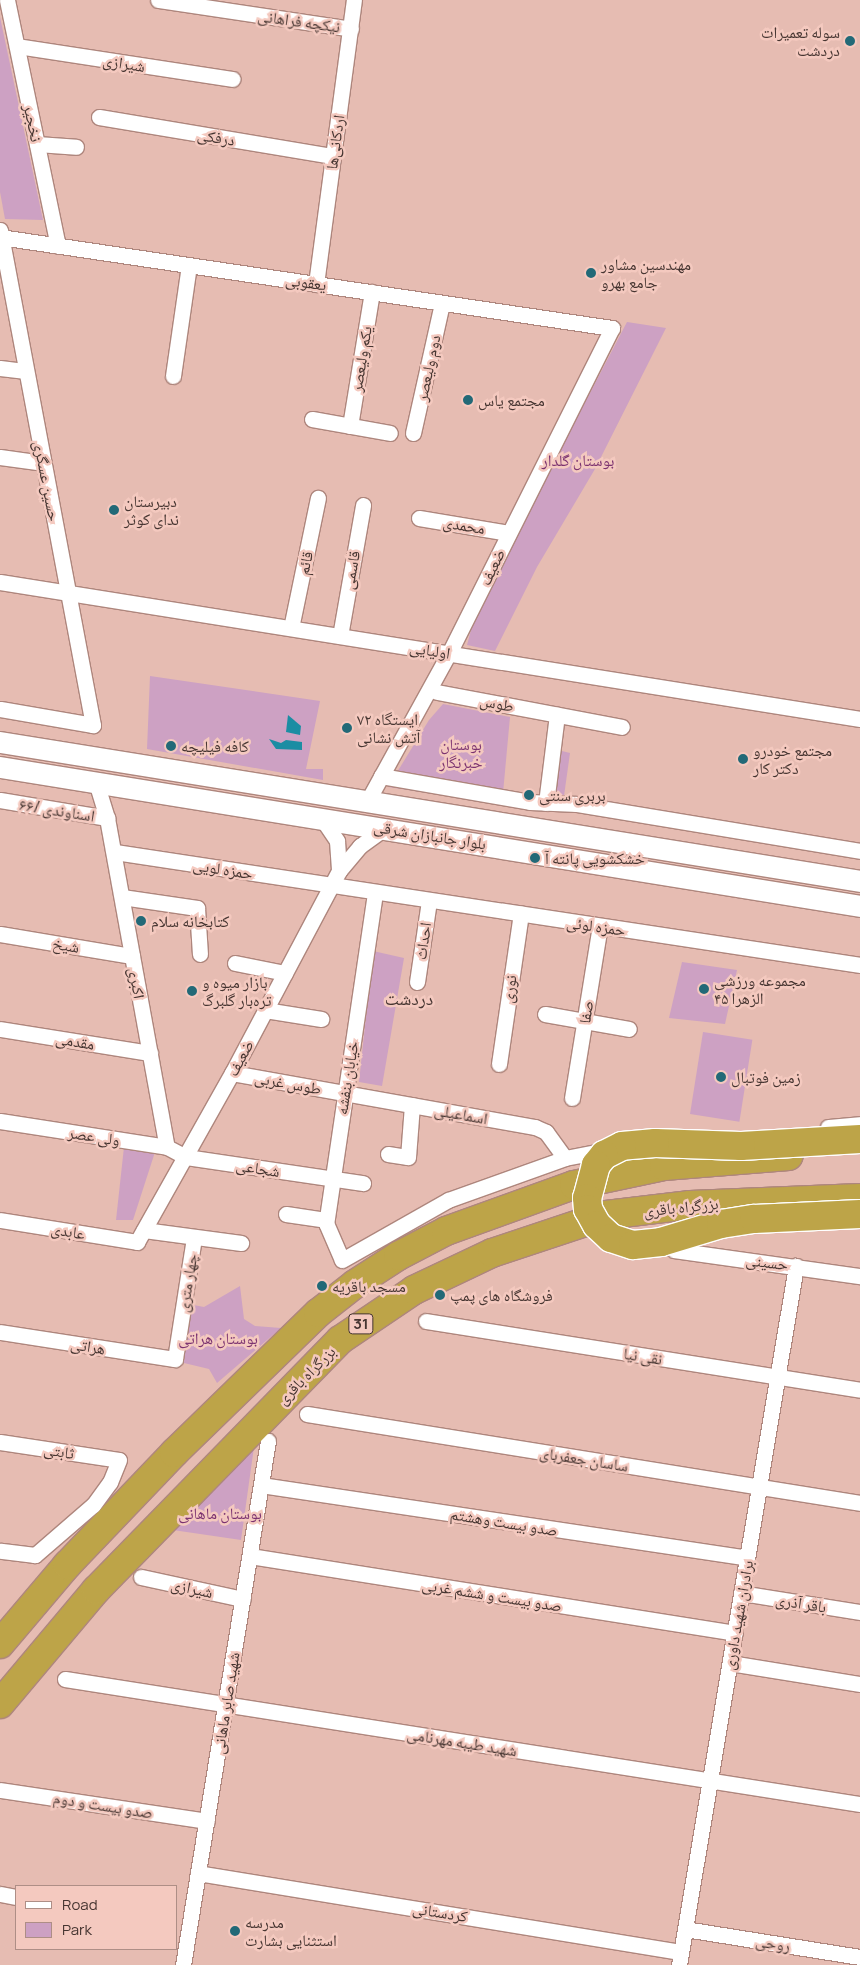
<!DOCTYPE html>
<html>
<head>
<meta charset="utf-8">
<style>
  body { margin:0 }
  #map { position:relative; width:860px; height:1965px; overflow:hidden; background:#e6bcb2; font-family:Manrope,"Noto Naskh Arabic",sans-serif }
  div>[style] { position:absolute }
  .green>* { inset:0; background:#cda1c3; transform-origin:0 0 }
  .water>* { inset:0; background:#1b8da3 }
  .roads { filter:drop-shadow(1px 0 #ae867d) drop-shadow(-1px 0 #ae867d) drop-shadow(0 1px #ae867d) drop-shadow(0 -1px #ae867d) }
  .street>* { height:15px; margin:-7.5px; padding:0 7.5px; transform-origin:7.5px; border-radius:7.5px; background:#fff }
  .secondary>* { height:21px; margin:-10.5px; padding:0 10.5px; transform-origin:10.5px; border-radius:10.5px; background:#fff }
  .highway>* { height:28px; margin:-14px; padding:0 14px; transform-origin:14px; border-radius:14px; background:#bda448 }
  .bridges { filter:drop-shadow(1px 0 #fff) drop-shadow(-1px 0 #fff) drop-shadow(0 1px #fff) drop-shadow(0 -1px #fff) }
  .highway-bridge>* { height:28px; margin:-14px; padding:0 14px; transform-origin:14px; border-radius:14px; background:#bda448 }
  .dots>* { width:14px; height:14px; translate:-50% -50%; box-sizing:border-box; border:2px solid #f4c9bf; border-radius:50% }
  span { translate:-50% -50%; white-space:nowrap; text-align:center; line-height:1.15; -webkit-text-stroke:5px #f4c9bf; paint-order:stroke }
  .shield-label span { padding:1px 4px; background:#f4c9bf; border:1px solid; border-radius:4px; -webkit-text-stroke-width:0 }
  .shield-label { font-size:15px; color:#463531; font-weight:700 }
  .street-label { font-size:16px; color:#463531 }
  .poi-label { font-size:16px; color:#463531 }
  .right { translate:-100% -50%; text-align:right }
  .left { translate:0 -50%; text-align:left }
  .park-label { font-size:16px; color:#7b3270 }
  .neighbourhood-label { font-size:18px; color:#463531 }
  .legend { position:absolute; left:15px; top:1885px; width:162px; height:65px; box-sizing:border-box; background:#f4c9bf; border:1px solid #ae8e86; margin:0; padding:6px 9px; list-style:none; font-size:15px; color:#463531 }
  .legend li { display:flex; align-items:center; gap:10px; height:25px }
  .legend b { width:25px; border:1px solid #ae8e86 }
</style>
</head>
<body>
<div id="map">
  <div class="green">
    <i style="clip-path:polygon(0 17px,43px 220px,5px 219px,0 192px)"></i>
    <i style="clip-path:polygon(627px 322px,666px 328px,595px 469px,537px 567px,495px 651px,467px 645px,476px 611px)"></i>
    <i style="clip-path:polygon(150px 676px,320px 701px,306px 769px,323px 769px,323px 780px,147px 749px)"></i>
    <i style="clip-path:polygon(443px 704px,510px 717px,502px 804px,388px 787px,429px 720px)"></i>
    <i style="clip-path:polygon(554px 749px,570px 753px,564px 796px,550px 794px)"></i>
    <i style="clip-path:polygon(373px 951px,404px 958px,382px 1086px,359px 1082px)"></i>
    <i style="clip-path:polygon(682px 962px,737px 970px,725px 1024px,669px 1018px)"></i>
    <i style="left:703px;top:1032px;width:50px;height:83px;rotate:9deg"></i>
    <i style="clip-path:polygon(124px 1147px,155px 1152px,133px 1220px,116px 1220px)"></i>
    <i style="clip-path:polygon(240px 1286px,244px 1319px,255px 1326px,281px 1328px,217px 1383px,209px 1369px,184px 1363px,188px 1304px,204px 1307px)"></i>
    <i style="clip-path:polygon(254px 1447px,241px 1540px,166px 1529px)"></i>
  </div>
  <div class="water">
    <i style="clip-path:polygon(288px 715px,301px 726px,300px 735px,286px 732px)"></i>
    <i style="clip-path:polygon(269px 739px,281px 743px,286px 740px,302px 742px,302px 750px,276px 749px)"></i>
  </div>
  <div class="roads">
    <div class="street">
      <i style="left:7px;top:0;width:251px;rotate:78.3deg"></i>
      <i style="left:158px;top:0;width:195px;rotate:8.5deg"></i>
      <i style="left:17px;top:46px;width:218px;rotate:8.7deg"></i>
      <i style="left:99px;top:117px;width:237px;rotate:9.5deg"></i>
      <i style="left:37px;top:144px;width:39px;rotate:4deg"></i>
      <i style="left:0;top:230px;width:504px;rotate:79.36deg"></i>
      <i style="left:93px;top:725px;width:94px;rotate:-170.2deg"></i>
      <i style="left:0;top:237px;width:619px;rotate:8.46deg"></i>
      <i style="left:612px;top:328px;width:364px;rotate:116.6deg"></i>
      <i style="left:449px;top:653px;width:170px;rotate:118.8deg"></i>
      <i style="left:316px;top:284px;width:287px;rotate:-82.4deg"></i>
      <i style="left:0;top:368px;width:26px;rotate:7deg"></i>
      <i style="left:173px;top:376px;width:112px;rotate:-81.8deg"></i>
      <i style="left:312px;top:419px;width:79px;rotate:10.2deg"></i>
      <i style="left:350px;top:426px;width:136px;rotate:-80.7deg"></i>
      <i style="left:413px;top:433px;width:133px;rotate:-77.4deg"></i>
      <i style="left:0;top:457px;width:43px;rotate:7.9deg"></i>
      <i style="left:419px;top:518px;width:91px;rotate:9.5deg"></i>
      <i style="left:0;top:582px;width:871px;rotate:9.05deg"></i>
      <i style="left:291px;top:628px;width:133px;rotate:-78.3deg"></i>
      <i style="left:340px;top:636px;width:133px;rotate:-80deg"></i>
      <i style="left:437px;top:692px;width:188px;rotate:10.7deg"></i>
      <i style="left:381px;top:776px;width:151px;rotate:9.9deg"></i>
      <i style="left:530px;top:802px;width:47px;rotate:2.4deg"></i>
      <i style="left:577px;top:804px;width:287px;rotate:9.4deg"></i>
      <i style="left:0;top:800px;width:109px;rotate:9.5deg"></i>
      <i style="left:107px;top:818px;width:38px;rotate:-107deg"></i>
      <i style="left:546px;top:803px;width:89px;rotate:-82.9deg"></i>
      <i style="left:321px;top:817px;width:29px;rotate:56deg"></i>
      <i style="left:337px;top:841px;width:30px;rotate:86deg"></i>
      <i style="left:107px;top:818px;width:334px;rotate:79.7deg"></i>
      <i style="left:115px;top:852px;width:754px;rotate:8.62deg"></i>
      <i style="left:375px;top:893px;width:334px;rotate:98.4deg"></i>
      <i style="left:326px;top:1223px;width:40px;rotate:66.6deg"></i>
      <i style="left:342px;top:1260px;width:122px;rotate:-29.5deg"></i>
      <i style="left:448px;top:1200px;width:124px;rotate:-19.7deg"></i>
      <i style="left:565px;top:1158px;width:43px;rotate:-10.8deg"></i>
      <i style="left:122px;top:897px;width:76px;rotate:8.3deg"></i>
      <i style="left:197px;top:908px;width:46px;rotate:86.3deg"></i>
      <i style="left:0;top:934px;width:134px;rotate:9.5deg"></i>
      <i style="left:235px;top:963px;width:51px;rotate:11.3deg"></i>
      <i style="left:417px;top:982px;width:82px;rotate:-81.6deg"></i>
      <i style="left:265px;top:1010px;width:57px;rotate:9.1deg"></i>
      <i style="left:545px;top:1014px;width:85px;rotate:10.1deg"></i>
      <i style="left:0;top:1029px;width:152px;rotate:9.1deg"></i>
      <i style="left:499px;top:1064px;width:152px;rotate:-81.7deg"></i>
      <i style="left:232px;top:1073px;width:308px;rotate:10.1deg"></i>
      <i style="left:535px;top:1127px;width:12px;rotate:24deg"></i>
      <i style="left:546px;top:1132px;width:32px;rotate:54deg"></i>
      <i style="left:572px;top:1098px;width:174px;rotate:-80.8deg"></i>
      <i style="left:0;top:1121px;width:169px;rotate:8.8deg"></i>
      <i style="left:167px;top:1147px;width:21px;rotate:28deg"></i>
      <i style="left:186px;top:1157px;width:179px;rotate:8.4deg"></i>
      <i style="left:828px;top:1127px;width:32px;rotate:-5deg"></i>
      <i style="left:388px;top:1154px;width:20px;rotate:9deg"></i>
      <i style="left:408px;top:1157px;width:52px;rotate:-85.6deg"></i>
      <i style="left:286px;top:1214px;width:40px;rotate:8.5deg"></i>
      <i style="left:0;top:1220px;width:139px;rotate:9.1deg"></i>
      <i style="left:137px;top:1242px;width:194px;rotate:-60.7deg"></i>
      <i style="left:232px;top:1073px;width:229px;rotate:-62.1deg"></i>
      <i style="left:339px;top:871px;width:33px;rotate:-50deg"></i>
      <i style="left:360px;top:846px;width:32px;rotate:-36deg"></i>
      <i style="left:144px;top:1230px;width:98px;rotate:7.6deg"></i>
      <i style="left:674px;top:1250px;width:188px;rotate:8deg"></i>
      <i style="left:426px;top:1321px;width:439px;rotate:9deg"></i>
      <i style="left:0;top:1332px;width:177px;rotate:8.8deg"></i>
      <i style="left:175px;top:1359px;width:123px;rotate:-81.1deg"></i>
      <i style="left:307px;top:1414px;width:560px;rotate:9.14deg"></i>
      <i style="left:0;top:1442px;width:120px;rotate:8.6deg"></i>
      <i style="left:119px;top:1460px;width:24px;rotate:112deg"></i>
      <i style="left:110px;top:1482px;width:29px;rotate:126deg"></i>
      <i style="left:93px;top:1505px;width:77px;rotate:139.2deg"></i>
      <i style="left:35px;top:1555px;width:35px;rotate:-173deg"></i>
      <i style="left:261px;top:1485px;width:491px;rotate:8.5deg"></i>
      <i style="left:250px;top:1556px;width:491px;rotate:9deg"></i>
      <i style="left:141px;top:1577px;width:104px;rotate:12.2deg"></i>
      <i style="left:741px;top:1593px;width:121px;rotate:9.1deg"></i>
      <i style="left:730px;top:1663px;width:132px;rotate:9.2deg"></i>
      <i style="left:65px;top:1679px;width:805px;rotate:8.94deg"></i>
      <i style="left:0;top:1790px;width:209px;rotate:8.5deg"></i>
      <i style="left:198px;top:1873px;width:489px;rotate:9.3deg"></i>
      <i style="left:0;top:1894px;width:16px;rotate:11deg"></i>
      <i style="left:685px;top:1929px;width:177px;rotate:9.1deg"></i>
      <i style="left:183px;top:1965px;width:531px;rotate:-80.79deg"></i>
      <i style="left:679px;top:1965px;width:709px;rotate:-80.5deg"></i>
    </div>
    <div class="secondary">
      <i style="left:0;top:742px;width:871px;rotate:9.18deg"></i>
      <i style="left:0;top:767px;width:871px;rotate:9.18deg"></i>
    </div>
    <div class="highway">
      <i style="left:0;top:1644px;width:104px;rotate:-49.7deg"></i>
      <i style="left:67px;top:1565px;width:155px;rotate:-46.3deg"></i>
      <i style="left:174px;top:1453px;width:201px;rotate:-44.2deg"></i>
      <i style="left:318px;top:1313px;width:47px;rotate:-38.1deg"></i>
      <i style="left:355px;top:1284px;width:51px;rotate:-33.1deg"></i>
      <i style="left:398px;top:1256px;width:54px;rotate:-27.5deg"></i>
      <i style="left:446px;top:1231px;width:136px;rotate:-19.8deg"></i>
      <i style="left:574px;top:1185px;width:92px;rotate:-11.9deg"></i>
      <i style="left:664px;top:1166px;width:125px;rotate:-4.6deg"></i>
      <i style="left:0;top:1704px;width:149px;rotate:-49.9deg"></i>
      <i style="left:96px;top:1590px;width:349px;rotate:-45.7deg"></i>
      <i style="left:340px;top:1340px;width:89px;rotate:-34deg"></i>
      <i style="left:414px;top:1290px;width:86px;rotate:-25.4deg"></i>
      <i style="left:492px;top:1253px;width:120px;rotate:-18.4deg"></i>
      <i style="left:606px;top:1215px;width:85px;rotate:-6.8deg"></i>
      <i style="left:690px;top:1205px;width:170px;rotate:-2.4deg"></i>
    </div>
  </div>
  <div class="bridges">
    <div class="highway-bridge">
      <i style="left:860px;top:1139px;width:119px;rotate:176.6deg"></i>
      <i style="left:741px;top:1146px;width:86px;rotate:-178deg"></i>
      <i style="left:655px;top:1143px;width:33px;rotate:175deg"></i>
      <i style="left:622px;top:1146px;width:20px;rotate:153deg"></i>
      <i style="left:604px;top:1155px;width:13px;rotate:129deg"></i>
      <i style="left:596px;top:1165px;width:34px;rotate:105deg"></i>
      <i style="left:587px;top:1198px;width:11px;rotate:85deg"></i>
      <i style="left:588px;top:1209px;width:18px;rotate:61deg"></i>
      <i style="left:597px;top:1225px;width:19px;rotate:43deg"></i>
      <i style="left:611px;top:1238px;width:23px;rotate:18deg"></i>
      <i style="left:633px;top:1245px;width:28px;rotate:-6deg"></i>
      <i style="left:661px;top:1242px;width:63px;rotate:-16.7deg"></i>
      <i style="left:721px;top:1224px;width:33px;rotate:-9deg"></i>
      <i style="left:754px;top:1219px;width:106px;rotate:-2.7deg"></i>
    </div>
  </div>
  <div class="dots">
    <i style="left:850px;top:41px;background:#226977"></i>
    <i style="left:591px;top:273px;background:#226977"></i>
    <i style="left:468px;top:400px;background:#226977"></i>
    <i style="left:114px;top:510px;background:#226977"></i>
    <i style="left:347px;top:728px;background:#226977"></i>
    <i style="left:171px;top:746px;background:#226977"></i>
    <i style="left:743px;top:759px;background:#226977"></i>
    <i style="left:529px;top:795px;background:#226977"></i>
    <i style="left:535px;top:858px;background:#226977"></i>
    <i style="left:141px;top:921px;background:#226977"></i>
    <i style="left:704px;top:989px;background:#226977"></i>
    <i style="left:192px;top:991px;background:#226977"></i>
    <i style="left:721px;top:1077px;background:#226977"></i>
    <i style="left:322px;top:1286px;background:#226977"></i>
    <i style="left:440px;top:1295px;background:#226977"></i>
    <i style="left:235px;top:1931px;background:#226977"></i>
  </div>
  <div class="shield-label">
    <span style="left:361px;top:1324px">31</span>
  </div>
  <div class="street-label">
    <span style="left:299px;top:21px;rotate:8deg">نیکچه فراهانی</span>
    <span style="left:124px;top:63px;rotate:9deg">شیرازی</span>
    <span style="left:33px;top:123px;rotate:78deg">نخجیر</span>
    <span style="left:216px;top:137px;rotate:9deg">درفکی</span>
    <span style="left:335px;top:142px;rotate:-82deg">اردکانی‌ها</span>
    <span style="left:306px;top:282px;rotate:8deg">یعقوبی</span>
    <span style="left:361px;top:359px;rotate:-81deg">یکم ولیعصر</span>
    <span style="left:428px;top:368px;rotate:-78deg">دوم ولیعصر</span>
    <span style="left:47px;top:481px;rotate:79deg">حسین عسگری</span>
    <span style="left:464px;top:525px;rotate:9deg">محمدی</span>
    <span style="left:305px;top:563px;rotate:-78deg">قائم</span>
    <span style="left:492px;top:567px;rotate:-64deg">ضعیف</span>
    <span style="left:351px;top:570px;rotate:-80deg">قاسمی</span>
    <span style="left:430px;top:650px;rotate:9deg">اولیایی</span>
    <span style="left:497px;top:703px;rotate:11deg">طوس</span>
    <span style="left:57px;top:810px;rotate:9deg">اسناوندی /۶۶</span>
    <span style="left:430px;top:835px;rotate:9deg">بلوار جانبازان شرقی</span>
    <span style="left:223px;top:869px;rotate:9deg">حمزه لویی</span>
    <span style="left:596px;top:926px;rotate:8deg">حمزه لوئی</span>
    <span style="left:423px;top:941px;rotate:-82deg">احداث</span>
    <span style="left:66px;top:945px;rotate:9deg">شیخ</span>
    <span style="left:137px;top:983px;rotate:80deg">اکبری</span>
    <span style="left:509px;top:989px;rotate:-82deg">نوری</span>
    <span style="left:586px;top:1012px;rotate:-81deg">صفا</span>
    <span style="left:75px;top:1041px;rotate:9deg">مقدمی</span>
    <span style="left:240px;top:1058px;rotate:-62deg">ضعیف</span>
    <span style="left:347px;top:1078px;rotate:-81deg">خیابان بنفشه</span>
    <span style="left:288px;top:1083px;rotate:10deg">طوس غربی</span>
    <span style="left:461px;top:1114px;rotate:10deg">اسماعیلی</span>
    <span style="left:94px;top:1136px;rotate:9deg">ولی عصر</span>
    <span style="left:258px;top:1168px;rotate:9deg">شجاعی</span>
    <span style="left:681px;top:1207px;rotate:-6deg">بزرگراه باقری</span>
    <span style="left:68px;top:1231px;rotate:9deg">عابدی</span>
    <span style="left:767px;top:1262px;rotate:7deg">حسینی</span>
    <span style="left:187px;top:1283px;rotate:-81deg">چهار متری</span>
    <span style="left:88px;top:1346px;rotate:9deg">هراتی</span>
    <span style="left:643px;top:1356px;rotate:9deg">نقی نیا</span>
    <span style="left:306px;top:1375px;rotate:-45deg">بزرگراه باقری</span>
    <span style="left:59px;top:1451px;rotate:9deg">ثابتی</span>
    <span style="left:584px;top:1459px;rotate:9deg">ساسان جعفربای</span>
    <span style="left:504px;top:1522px;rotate:9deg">صدو بیست وهشتم</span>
    <span style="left:192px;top:1588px;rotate:12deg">شیرازی</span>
    <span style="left:492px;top:1595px;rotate:9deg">صدو بیست و ششم غربی</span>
    <span style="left:801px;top:1603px;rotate:9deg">باقر آذری</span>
    <span style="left:738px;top:1615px;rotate:-80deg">برادران شهید داوری</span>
    <span style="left:226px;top:1703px;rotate:-81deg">شهید صابر ماهانی</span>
    <span style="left:462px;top:1742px;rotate:9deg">شهید طیبه مهرنامی</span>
    <span style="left:103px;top:1805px;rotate:9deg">صدو بیست و دوم</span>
    <span style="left:440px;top:1912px;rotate:9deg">کردستانی</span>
    <span style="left:773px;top:1943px;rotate:9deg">روحی</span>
  </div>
  <div class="poi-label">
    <span class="right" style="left:840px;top:41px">سوله تعمیرات<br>دردشت</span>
    <span class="left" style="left:601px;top:273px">مهندسین مشاور<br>جامع بهرو</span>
    <span class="left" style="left:478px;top:400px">مجتمع یاس</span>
    <span class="left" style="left:124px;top:510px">دبیرستان<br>ندای کوثر</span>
    <span class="left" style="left:357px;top:728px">ایستگاه ۷۲<br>آتش نشانی</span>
    <span class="left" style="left:181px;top:746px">کافه فیلیچه</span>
    <span class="left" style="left:753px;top:759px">مجتمع خودرو<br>دکتر کار</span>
    <span class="left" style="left:539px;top:795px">بربری سنتی</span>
    <span class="left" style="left:545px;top:858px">خشکشویی پانته آ</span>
    <span class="left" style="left:151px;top:921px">کتابخانه سلام</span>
    <span class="left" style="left:714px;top:989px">مجموعه ورزشی<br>الزهرا ۴۵</span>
    <span class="left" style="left:202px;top:991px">بازار میوه و<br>تره‌بار گلبرگ</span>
    <span class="left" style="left:731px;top:1077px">زمین فوتبال</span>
    <span class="left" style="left:332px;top:1286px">مسجد باقریه</span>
    <span class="left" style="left:450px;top:1295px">فروشگاه های پمپ</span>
    <span class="left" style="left:245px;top:1931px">مدرسه<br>استثنایی بشارت</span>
  </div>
  <div class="park-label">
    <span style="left:578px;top:460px">بوستان گلدار</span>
    <span style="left:461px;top:753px">بوستان<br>خبرنگار</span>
    <span style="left:218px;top:1338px">بوستان هراتی</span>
    <span style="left:220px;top:1513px">بوستان ماهانی</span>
  </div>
  <div class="neighbourhood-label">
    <span style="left:409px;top:998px">دردشت</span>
  </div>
  <ul class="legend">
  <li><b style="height:6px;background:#fff"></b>Road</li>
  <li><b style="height:14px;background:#cda1c3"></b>Park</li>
  </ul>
</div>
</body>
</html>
